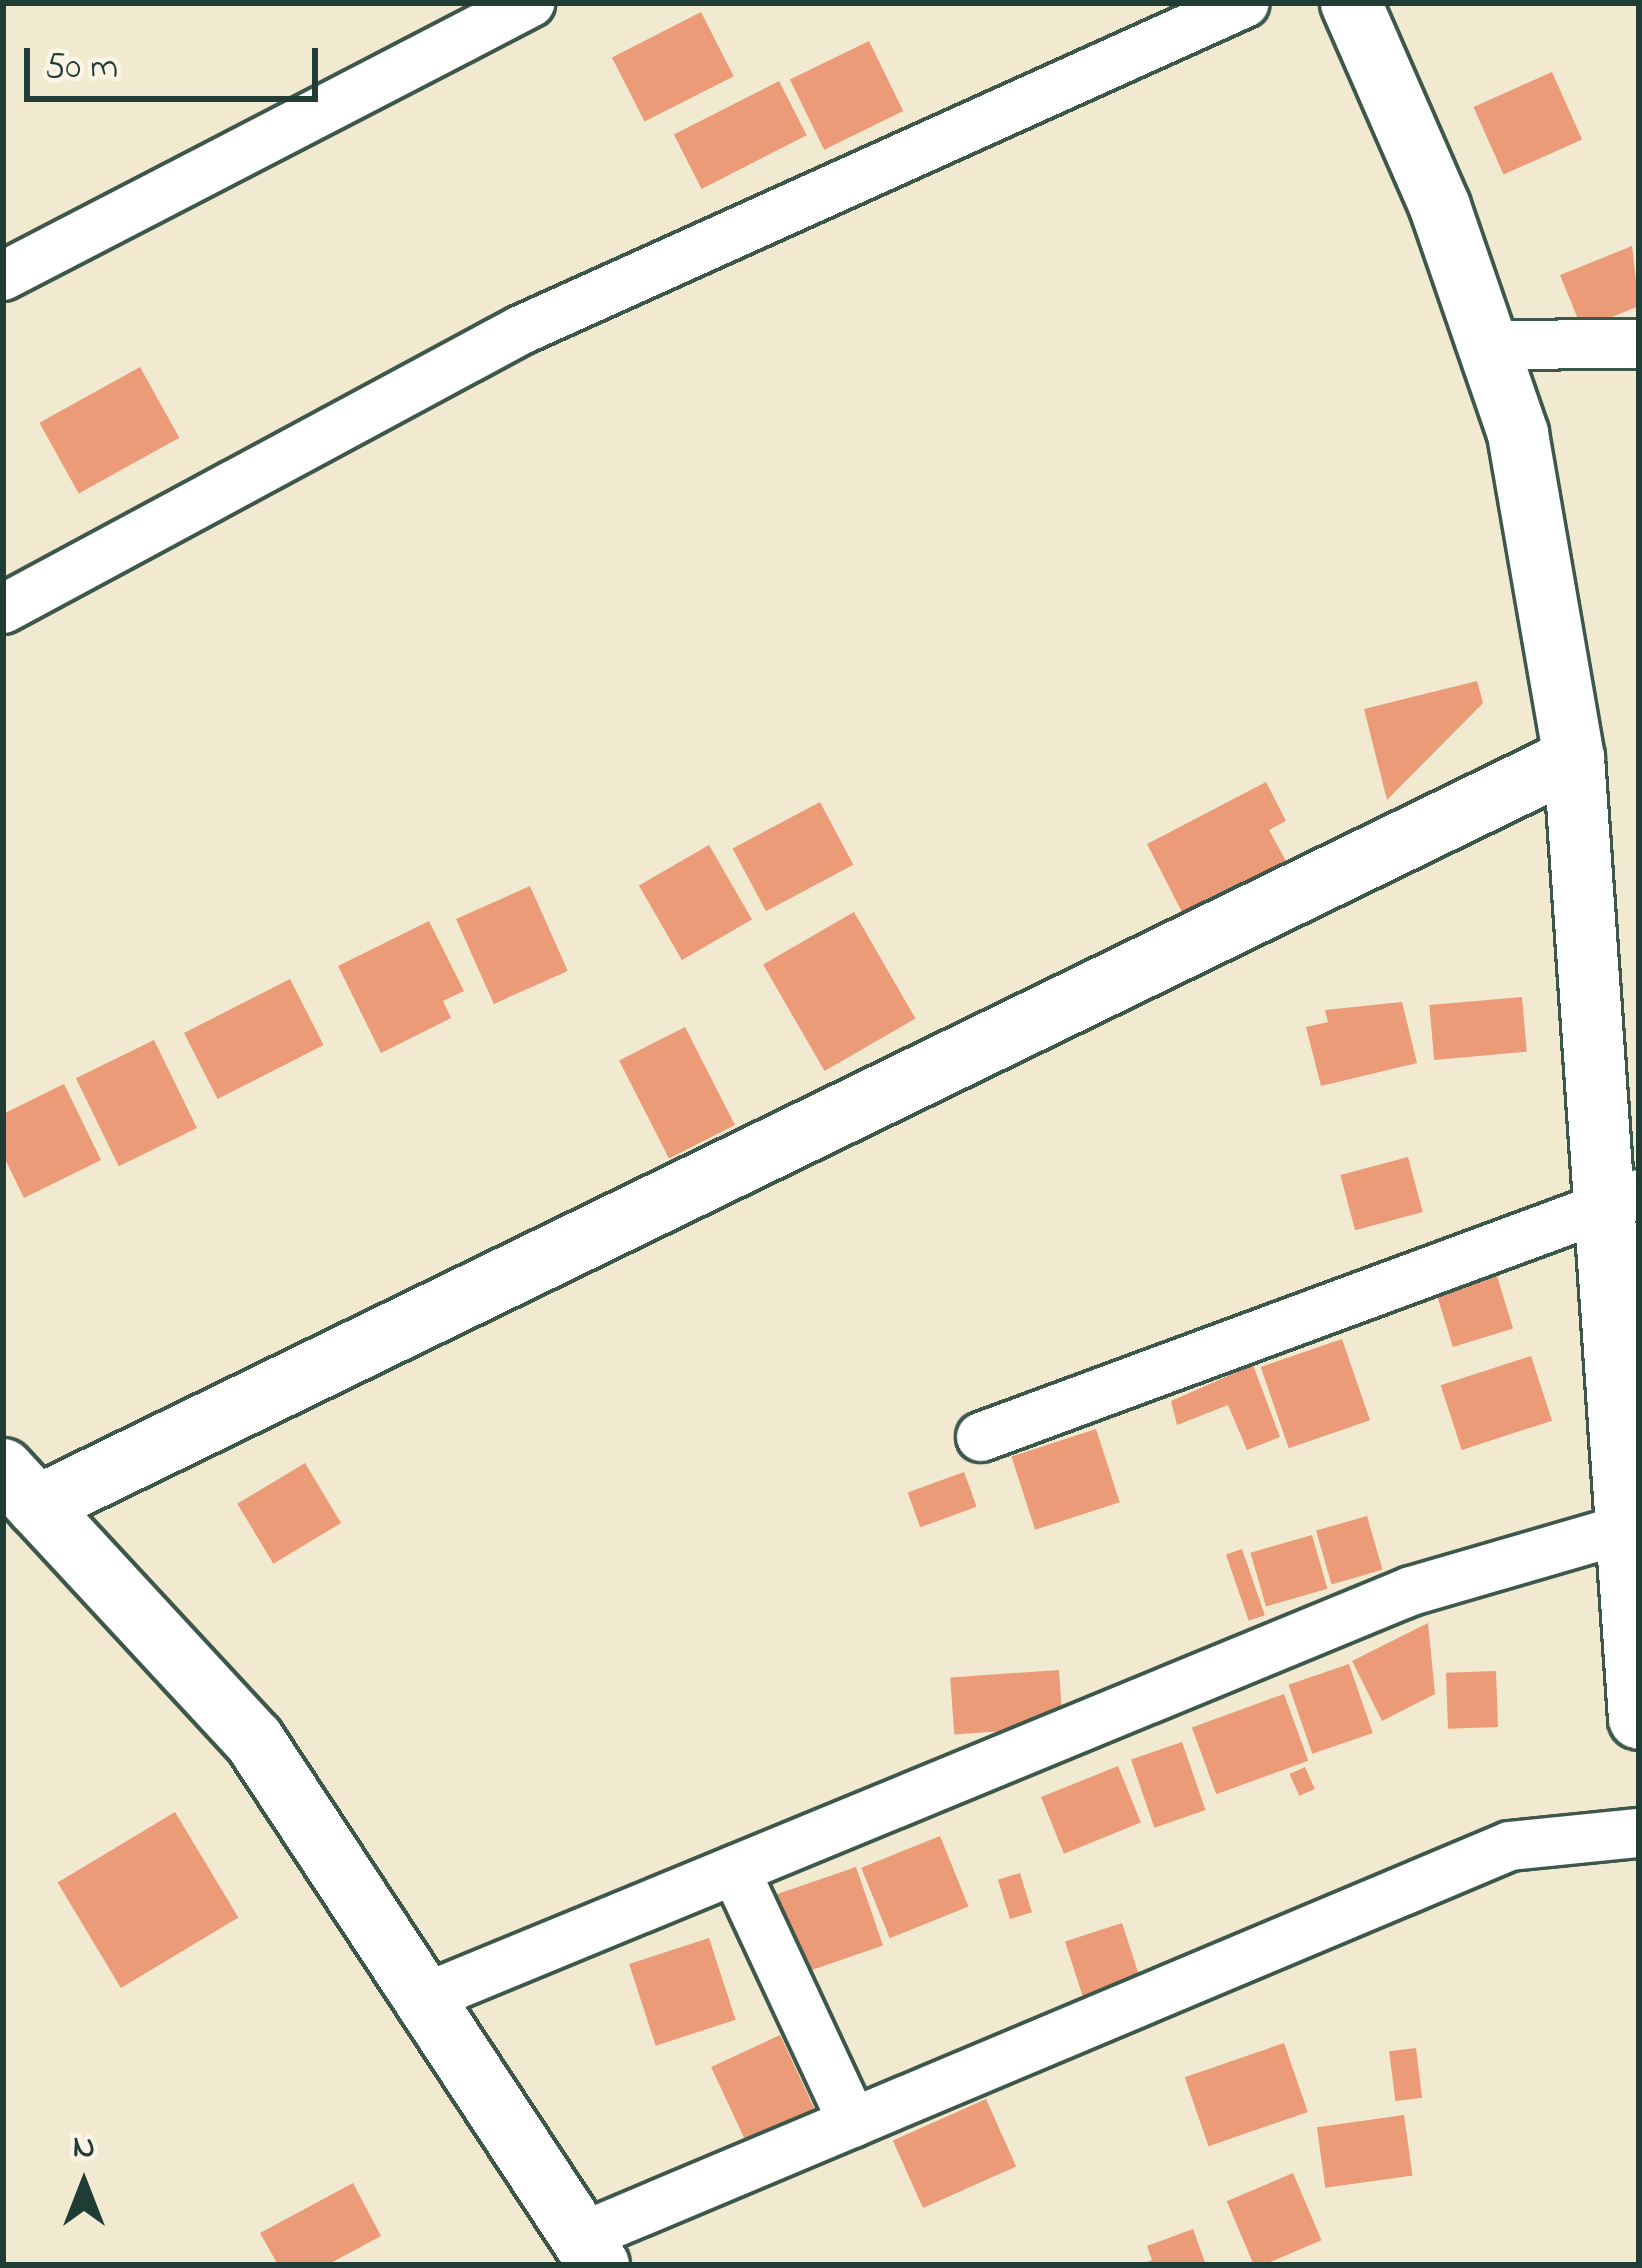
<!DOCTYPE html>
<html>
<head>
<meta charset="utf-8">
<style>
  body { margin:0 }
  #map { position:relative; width:1642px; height:2268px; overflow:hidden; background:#f1ead0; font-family:"Indie Flower",sans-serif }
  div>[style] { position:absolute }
  .building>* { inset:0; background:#ec9b78; transform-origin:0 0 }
  .roads { filter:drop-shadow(3px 0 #3e574b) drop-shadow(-3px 0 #3e574b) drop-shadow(0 3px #3e574b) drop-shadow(0 -3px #3e574b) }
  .minor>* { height:48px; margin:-24px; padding:0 24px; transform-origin:24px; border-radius:24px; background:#fff }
  .tertiary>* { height:60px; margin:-30px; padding:0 30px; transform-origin:30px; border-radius:30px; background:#fff }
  span { translate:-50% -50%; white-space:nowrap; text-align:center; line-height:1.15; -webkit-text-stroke:10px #fcf5e5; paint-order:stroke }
  .frame { position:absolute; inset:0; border:6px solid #1f3d34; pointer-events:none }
  .north { position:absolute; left:24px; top:2124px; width:120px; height:120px; -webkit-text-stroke:9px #fcf5e5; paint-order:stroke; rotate:0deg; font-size:33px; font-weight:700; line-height:48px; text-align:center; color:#1f3d34 }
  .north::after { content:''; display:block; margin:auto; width:42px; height:54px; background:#1f3d34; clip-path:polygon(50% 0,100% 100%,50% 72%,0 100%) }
  .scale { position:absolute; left:24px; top:48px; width:294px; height:54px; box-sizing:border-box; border:6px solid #1f3d34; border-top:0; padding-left:15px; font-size:36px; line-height:42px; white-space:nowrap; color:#1f3d34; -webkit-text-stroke:9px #fcf5e5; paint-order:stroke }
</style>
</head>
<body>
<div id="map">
  <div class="building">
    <i style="left:701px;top:12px;width:72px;height:100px;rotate:63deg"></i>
    <i style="left:869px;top:41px;width:78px;height:88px;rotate:64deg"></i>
    <i style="left:1552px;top:72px;width:74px;height:86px;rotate:66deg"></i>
    <i style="left:779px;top:81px;width:61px;height:118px;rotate:63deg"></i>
    <i style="clip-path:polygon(1632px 246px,1639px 306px,1582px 329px,1560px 275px)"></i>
    <i style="left:140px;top:367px;width:81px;height:115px;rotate:61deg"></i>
    <i style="clip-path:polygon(1477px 681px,1483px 703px,1387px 800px,1364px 709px)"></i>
    <i style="clip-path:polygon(1266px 782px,1286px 821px,1269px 830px,1287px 863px,1184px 916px,1147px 844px)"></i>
    <i style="left:820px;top:802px;width:71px;height:99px;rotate:62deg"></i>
    <i style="left:709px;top:845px;width:86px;height:81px;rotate:60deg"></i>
    <i style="left:530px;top:886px;width:93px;height:81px;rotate:66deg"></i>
    <i style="left:854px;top:912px;width:123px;height:105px;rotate:60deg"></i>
    <i style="clip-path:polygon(429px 921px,464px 991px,443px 1001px,451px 1018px,381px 1053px,338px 966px)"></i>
    <i style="left:290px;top:979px;width:74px;height:119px;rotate:63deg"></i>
    <i style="left:1522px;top:997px;width:55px;height:93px;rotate:85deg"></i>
    <i style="clip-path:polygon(1402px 1002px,1417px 1063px,1321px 1086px,1306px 1027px,1328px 1022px,1325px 1010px)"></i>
    <i style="left:685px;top:1027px;width:110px;height:74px;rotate:63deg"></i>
    <i style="left:154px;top:1040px;width:98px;height:87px;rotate:64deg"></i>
    <i style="clip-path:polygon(64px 1084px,101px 1160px,24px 1198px,3px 1155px,3px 1114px)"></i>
    <i style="left:1408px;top:1157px;width:57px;height:70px;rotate:75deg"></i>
    <i style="left:1497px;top:1276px;width:55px;height:63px;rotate:73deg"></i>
    <i style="left:1342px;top:1339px;width:86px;height:86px;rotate:71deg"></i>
    <i style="left:1531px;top:1356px;width:68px;height:95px;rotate:72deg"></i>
    <i style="clip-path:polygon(1253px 1365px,1280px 1437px,1247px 1450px,1228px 1405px,1177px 1425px,1171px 1401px)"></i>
    <i style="left:1096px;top:1429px;width:77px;height:89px;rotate:72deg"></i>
    <i style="left:305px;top:1463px;width:70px;height:79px;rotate:59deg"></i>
    <i style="left:964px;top:1472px;width:37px;height:60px;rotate:70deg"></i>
    <i style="left:1367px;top:1516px;width:56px;height:53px;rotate:74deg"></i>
    <i style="left:1312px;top:1535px;width:56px;height:64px;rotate:74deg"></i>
    <i style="left:1242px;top:1549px;width:70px;height:17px;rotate:71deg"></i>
    <i style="clip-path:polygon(1428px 1623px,1435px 1694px,1382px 1721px,1352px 1661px)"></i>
    <i style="left:1349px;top:1664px;width:73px;height:64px;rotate:71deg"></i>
    <i style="left:1059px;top:1670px;width:57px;height:109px;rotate:86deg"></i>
    <i style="left:1496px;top:1671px;width:56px;height:50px;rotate:88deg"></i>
    <i style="left:1284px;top:1694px;width:71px;height:98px;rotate:70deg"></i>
    <i style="left:1182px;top:1742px;width:72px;height:54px;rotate:71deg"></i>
    <i style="left:1118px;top:1766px;width:61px;height:83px;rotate:68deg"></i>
    <i style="left:1305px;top:1767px;width:24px;height:17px;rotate:66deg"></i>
    <i style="left:175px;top:1812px;width:123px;height:137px;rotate:59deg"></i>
    <i style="left:940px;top:1836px;width:76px;height:85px;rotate:68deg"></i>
    <i style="left:856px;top:1867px;width:83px;height:93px;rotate:71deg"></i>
    <i style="left:1020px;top:1873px;width:41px;height:23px;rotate:73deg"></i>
    <i style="left:1122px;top:1923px;width:75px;height:60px;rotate:72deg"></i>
    <i style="left:709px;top:1938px;width:86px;height:84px;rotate:72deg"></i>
    <i style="left:780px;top:2035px;width:87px;height:76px;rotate:65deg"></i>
    <i style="left:1284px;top:2043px;width:73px;height:105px;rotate:71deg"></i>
    <i style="left:1416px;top:2048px;width:50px;height:27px;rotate:83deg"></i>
    <i style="left:986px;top:2099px;width:74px;height:102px;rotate:66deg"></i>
    <i style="left:1404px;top:2115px;width:61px;height:88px;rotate:82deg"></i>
    <i style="left:1293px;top:2173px;width:73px;height:72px;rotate:67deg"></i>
    <i style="clip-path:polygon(353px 2183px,381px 2236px,327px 2265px,278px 2265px,260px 2233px)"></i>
    <i style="clip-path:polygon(1193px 2229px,1206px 2265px,1139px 2265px,1152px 2260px,1147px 2246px)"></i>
  </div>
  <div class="roads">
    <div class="minor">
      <i style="left:3px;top:276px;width:594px;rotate:-27.39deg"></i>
      <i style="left:1488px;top:345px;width:151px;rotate:-0.4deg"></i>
      <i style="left:3px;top:609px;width:588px;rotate:-28.31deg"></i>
      <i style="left:521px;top:330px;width:794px;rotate:-24.31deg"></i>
      <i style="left:981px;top:1437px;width:701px;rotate:-20.27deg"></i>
      <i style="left:735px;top:1870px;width:279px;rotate:65deg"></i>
      <i style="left:424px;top:1998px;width:1068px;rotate:-22.41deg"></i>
      <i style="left:1411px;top:1591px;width:226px;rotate:-16.2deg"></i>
      <i style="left:581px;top:2237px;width:1008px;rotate:-22.83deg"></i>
      <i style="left:1510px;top:1846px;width:130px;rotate:-5.8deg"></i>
    </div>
    <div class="tertiary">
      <i style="left:1351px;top:3px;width:223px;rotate:66.4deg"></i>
      <i style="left:1440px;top:207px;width:240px;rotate:71deg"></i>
      <i style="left:1518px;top:434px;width:329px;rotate:80.2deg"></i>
      <i style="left:1574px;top:758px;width:963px;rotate:86.13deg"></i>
      <i style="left:3px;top:1469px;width:369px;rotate:47.2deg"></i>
      <i style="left:254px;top:1740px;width:628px;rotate:56.69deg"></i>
      <i style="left:37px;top:1506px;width:1709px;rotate:-25.95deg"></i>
    </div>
  </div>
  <div class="frame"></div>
  <div class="north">N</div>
  <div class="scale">50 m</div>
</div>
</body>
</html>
